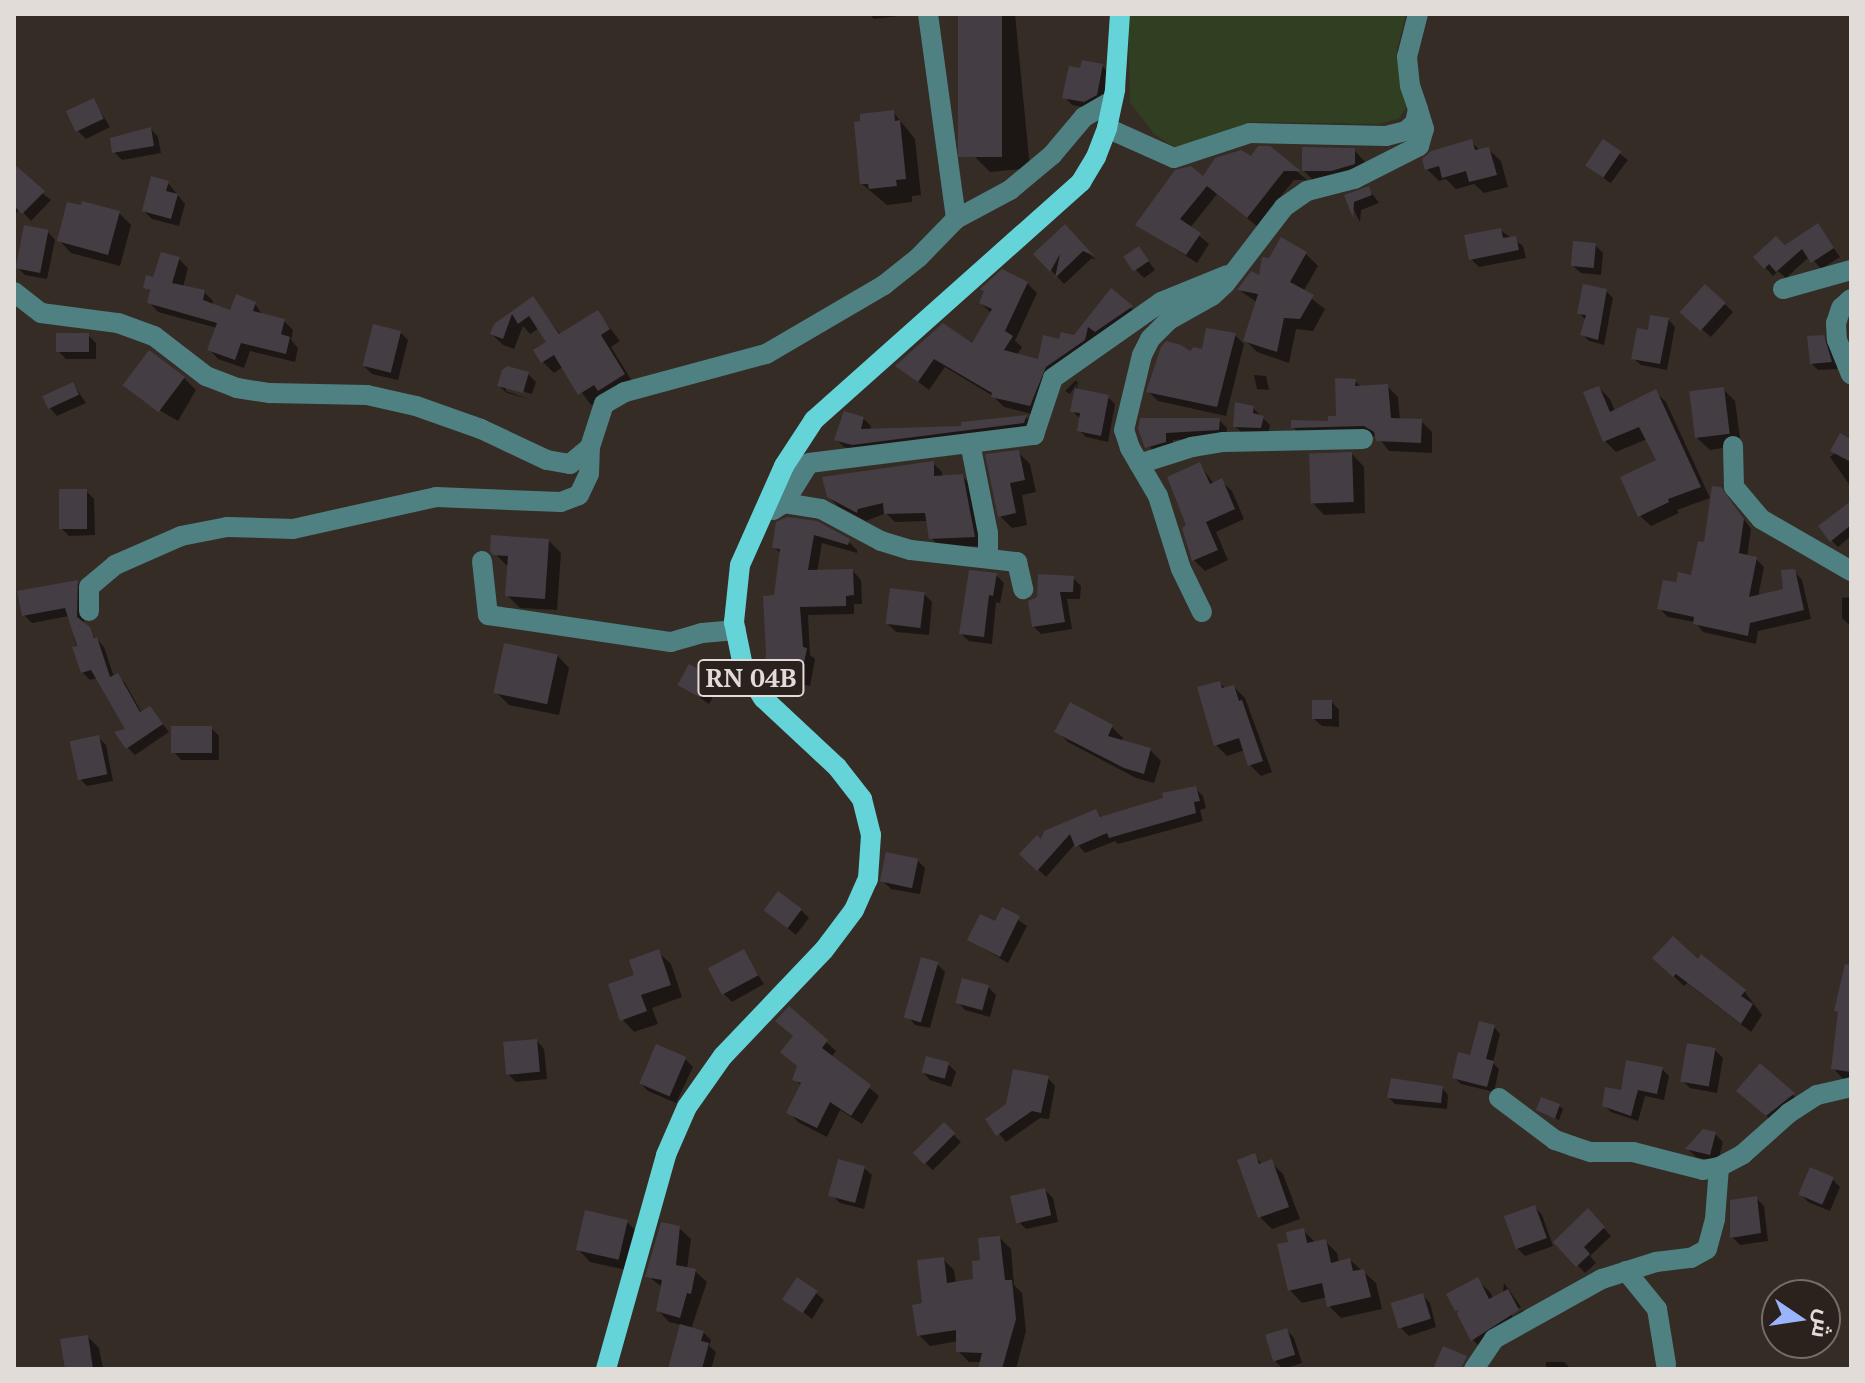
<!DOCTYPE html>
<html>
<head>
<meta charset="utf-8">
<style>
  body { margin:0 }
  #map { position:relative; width:1865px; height:1383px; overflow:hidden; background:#352c26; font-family:"PT Serif",Cairo,serif }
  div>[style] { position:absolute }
  .green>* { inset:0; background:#303f22 }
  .shadow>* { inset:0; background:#0007; transform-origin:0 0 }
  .building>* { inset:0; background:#453d44; transform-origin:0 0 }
  .minor>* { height:20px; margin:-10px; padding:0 10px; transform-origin:10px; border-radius:10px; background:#4f8182 }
  .major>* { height:20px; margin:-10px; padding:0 10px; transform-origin:10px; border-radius:10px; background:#64d4d8 }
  span { translate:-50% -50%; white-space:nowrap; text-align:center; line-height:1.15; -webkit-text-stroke:8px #2b221d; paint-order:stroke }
  .shield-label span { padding:2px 6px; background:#2b221d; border:2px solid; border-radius:6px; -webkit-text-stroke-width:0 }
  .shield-label { font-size:26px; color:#e2dcd8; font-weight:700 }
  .frame { position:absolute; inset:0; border:16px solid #e2dcd8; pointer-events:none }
  .north { position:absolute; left:1761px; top:1279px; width:80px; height:80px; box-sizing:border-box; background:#2b221d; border:2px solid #746c68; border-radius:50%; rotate:103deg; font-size:22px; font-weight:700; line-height:32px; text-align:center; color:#e2dcd8 }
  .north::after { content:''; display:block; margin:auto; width:28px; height:36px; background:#9bb5fd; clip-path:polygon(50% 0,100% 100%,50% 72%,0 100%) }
</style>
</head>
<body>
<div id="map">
  <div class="green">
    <i style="clip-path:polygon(1128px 14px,1406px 14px,1397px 49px,1408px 106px,1398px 119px,1377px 124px,1249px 122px,1190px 148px,1172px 146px,1154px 134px,1130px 102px)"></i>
  </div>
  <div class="shadow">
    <i style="clip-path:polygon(869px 14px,899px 14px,899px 16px,874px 19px)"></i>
    <i style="clip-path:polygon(960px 14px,1015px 14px,1030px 168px,990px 172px,974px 156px)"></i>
    <i style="clip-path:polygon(1102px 66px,1110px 74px,1104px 102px,1093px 109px,1072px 105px,1065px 97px,1082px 70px)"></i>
    <i style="clip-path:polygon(94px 101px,110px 127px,86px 139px,78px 131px)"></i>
    <i style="clip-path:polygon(893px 112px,915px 139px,921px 195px,912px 196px,912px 202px,887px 205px,862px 184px)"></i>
    <i style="clip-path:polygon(151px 129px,158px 137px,161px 153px,122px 160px,114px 152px)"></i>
    <i style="clip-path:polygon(1471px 142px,1481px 151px,1488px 149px,1501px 161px,1508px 187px,1484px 193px,1474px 184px,1456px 189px,1446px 179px,1439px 181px,1427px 169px)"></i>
    <i style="left:1604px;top:142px;width:30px;height:29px;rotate:37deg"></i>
    <i style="clip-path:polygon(1269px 148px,1307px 180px,1294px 180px,1257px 226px,1217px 194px,1190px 228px,1209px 244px,1197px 263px,1137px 224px,1204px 179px)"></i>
    <i style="clip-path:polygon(1354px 150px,1366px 163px,1362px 178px,1316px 183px,1304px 171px)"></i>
    <i style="clip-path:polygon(14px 172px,51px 200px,31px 221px,20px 209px,14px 215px)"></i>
    <i style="clip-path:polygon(168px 183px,185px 204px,179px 226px,152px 219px,144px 211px)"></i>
    <i style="clip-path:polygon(1368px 188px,1379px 203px,1361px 210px,1360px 222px,1347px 196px)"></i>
    <i style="clip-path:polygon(119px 213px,131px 225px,120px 266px,71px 253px,59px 240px)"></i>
    <i style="clip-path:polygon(1818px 226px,1840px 257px,1821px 269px,1810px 256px,1786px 278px,1778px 271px,1773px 276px,1756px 257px,1785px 247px)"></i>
    <i style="clip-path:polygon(1065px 227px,1096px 260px,1092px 258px,1064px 284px,1036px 254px)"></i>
    <i style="clip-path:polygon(1500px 230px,1523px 246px,1526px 258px,1479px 267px,1471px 259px)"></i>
    <i style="clip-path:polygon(48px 232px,55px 240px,47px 279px,25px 275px,17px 267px)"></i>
    <i style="clip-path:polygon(1595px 245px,1603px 253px,1601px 275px,1581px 273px,1573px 266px)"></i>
    <i style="clip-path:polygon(1139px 249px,1155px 270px,1144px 278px,1136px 270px)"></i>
    <i style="clip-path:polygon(1306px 254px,1318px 266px,1303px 292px,1325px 309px,1313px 331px,1296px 329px,1289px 363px,1257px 352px,1245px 340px,1226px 416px,1158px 401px,1149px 392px,1190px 354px,1204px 351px,1235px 335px,1244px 344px,1258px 303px,1239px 290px)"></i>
    <i style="clip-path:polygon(179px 259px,188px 268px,183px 287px,204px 292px,213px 301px,212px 306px,231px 312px,255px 304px,263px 316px,284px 321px,293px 330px,291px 340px,298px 348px,295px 362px,250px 351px,244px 368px,218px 359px,209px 349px,217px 328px,158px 312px,149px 302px,152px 293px,145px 287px)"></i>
    <i style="clip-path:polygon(1027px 283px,1037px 293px,1015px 341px,1022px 347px,1017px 355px,1040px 362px,1061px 342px,1075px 337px,1112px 291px,1141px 317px,1055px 378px,1040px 416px,1004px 407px,993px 396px,945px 367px,929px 390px,898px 366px,973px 346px,992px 314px,981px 303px)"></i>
    <i style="clip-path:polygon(1606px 291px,1613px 298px,1604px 345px,1589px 341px,1582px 334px,1586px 320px,1579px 313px)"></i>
    <i style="clip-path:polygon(533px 299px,561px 335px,598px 312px,620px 341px,611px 347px,635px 386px,591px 405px,563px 367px,554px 373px,543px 362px,536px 351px,549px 343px,539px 328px,530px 334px,523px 326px,514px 349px,503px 345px,492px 334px,495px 325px)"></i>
    <i style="clip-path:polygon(1725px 304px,1733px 312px,1711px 337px,1691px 320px)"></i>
    <i style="clip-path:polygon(1668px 319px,1675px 327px,1667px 370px,1641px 365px,1633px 358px,1650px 332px)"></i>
    <i style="clip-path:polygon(400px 332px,408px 340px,398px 380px,372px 374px,364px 366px)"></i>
    <i style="clip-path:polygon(88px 335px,96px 343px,96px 359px,66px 359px,58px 351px)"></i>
    <i style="clip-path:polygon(1823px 337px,1830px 344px,1838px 369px,1818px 370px,1812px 364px)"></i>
    <i style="clip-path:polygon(528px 374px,536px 382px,532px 394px,506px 387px,506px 391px,531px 400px,507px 393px,499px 386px)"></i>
    <i style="clip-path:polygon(1254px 375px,1266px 376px,1269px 390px,1257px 389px)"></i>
    <i style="clip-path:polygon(184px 378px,196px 390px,178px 421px,142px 400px,130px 388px)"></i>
    <i style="clip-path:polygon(1076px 380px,1078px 383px,1077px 391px,1108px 397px,1115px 404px,1108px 442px,1086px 437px,1079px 430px,1080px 418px,1072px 411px,1077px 383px,1070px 394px,1065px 391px)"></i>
    <i style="clip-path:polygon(1355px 381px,1362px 388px,1387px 386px,1398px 397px,1400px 421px,1421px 421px,1432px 432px,1432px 453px,1389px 451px,1377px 436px,1304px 438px,1293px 427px,1330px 423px,1338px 418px)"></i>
    <i style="clip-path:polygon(73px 384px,86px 403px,57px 416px,50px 408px)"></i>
    <i style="clip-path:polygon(1599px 388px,1610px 399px,1615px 411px,1655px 392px,1666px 402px,1710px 498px,1677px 510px,1679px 513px,1651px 526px,1640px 516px,1658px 461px,1647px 439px,1616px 452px,1605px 441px)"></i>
    <i style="clip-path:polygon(1723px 389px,1735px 401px,1741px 445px,1710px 450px,1697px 438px)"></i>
    <i style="clip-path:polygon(1253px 408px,1270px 425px,1268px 435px,1243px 434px,1235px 426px)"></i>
    <i style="clip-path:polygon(1026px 417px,1034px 425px,861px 452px,844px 447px,836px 439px,863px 418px,871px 426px,870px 431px,964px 428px,963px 424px)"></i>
    <i style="clip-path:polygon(1219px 420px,1227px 428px,1226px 437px,1173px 440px,1173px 449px,1155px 455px,1140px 429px)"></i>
    <i style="clip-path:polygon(1851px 441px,1849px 466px,1851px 487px,1830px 457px)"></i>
    <i style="clip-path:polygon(1018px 452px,1030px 464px,1036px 492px,1022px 495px,1027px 525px,1012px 528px,1000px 516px)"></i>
    <i style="clip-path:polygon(1352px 454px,1364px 467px,1365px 513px,1324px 515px,1312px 502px)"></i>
    <i style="clip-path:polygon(933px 463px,942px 472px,942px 477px,962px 476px,971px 485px,983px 546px,940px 547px,931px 538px,928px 521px,895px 522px,886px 513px,866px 521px,838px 506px,828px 496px)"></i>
    <i style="clip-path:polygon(1200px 465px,1214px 484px,1221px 481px,1232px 491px,1244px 519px,1216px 532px,1228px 560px,1205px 571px,1194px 560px,1184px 529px,1189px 526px)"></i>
    <i style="clip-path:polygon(86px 491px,94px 499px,95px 535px,69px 536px,61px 528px)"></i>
    <i style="clip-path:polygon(1729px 498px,1751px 529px,1747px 557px,1756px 559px,1764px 567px,1758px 597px,1785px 591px,1794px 571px,1802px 580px,1811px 619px,1758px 631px,1756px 644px,1703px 632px,1695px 622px,1668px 617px,1660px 609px,1678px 584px,1692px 577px)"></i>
    <i style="clip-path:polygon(1851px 503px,1851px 536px,1838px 547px,1831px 540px)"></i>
    <i style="clip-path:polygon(778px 524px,848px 541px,857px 550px,857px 553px,822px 543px,817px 572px,853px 571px,861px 580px,862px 604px,854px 604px,854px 614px,808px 615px,810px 655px,815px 659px,810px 686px,774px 678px,765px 670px,781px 554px,774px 547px)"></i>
    <i style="clip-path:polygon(549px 541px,561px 553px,557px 610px,520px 608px,507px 595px,508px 567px,492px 550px)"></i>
    <i style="clip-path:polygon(996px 575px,1004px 583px,1000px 603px,996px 602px,992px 644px,969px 641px,961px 634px)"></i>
    <i style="clip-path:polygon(1073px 578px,1081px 586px,1080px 599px,1067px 599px,1072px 629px,1041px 634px,1033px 626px,1030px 602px)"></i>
    <i style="clip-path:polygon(77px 582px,85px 590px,84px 625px,104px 647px,114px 677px,117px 675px,125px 683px,142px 713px,150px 708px,169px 732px,135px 755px,128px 748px,128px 731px,97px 678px,90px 680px,82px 672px,69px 616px,32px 623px,24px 615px)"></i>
    <i style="clip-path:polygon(924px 594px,932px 602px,929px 635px,896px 632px,888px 624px)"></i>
    <i style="clip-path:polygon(1851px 597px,1851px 626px,1850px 626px,1842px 618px,1842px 598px)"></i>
    <i style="clip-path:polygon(557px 655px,569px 668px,559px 715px,509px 705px,496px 692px)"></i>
    <i style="clip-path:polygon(711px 679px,719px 686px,709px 704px,680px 684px)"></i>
    <i style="clip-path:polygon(1220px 683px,1226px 689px,1234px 687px,1245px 698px,1272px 772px,1261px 776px,1250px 765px,1245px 750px,1227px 756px,1216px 745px,1200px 688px)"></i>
    <i style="clip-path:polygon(1332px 702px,1339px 710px,1339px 727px,1322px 726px,1314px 719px)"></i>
    <i style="clip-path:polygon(1112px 727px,1123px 738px,1121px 742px,1150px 750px,1161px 761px,1154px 783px,1136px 778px,1068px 742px,1057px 731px)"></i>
    <i style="clip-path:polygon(211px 728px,219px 736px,219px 760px,181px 760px,174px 752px)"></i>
    <i style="clip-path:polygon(98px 737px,106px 745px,113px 781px,87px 786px,80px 779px)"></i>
    <i style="clip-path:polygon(1195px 788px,1203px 796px,1206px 808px,1200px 810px,1203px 821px,1118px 844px,1115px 841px,1085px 853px,1076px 843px,1046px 877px,1022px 854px,1096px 811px,1103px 819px)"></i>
    <i style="clip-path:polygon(917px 860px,925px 868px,920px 894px,891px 889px,883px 881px)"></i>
    <i style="clip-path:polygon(766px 910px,801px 910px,809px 918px,796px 935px)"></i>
    <i style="clip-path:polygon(1003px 910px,1027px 926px,1008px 963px,969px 940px,996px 924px)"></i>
    <i style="clip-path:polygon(658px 952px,671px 964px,682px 997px,652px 1008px,658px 1024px,634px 1032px,622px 1019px,637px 976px)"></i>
    <i style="clip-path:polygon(743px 952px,764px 984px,732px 1002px,724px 994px)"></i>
    <i style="clip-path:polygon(1655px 958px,1698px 962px,1745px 992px,1762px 1015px,1751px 1032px,1687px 983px,1684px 986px)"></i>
    <i style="clip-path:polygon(937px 964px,945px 972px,930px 1028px,915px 1025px,908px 1017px)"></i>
    <i style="clip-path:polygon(1851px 985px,1851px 1081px,1844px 1080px,1833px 1068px)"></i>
    <i style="clip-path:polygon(988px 987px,996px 995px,990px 1017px,965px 1010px,958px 1002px)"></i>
    <i style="clip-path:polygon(789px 1008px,836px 1051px,831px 1057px,879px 1096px,862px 1124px,840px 1110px,827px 1137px,798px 1122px,789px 1112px,802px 1086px,794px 1079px,799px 1066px)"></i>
    <i style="clip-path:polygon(1494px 1027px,1500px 1034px,1493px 1063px,1499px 1069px,1494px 1092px,1461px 1084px,1454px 1077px)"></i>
    <i style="clip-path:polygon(537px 1041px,544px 1049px,547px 1079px,516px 1082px,508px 1074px)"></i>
    <i style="clip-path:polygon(1715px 1050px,1723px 1058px,1717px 1093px,1690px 1088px,1682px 1080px)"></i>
    <i style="clip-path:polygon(685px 1059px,693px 1067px,676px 1103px,648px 1091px,640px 1083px)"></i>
    <i style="clip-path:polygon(948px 1064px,956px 1072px,951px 1087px,930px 1080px,923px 1072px)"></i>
    <i style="clip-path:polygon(1761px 1066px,1806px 1107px,1779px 1127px,1751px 1103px)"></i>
    <i style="clip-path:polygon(1662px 1069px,1669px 1076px,1664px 1100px,1645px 1096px,1638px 1121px,1611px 1112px,1604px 1105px)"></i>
    <i style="clip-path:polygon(1048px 1078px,1055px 1086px,1049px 1119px,1040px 1118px,1006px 1142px,988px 1120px)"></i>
    <i style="clip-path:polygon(1442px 1088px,1448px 1095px,1447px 1109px,1395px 1104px,1389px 1098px)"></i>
    <i style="clip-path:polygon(1559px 1106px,1563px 1109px,1559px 1120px,1542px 1113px)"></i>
    <i style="left:944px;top:1125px;width:24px;height:40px;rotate:45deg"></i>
    <i style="clip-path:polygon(1715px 1134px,1723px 1142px,1718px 1162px,1696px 1157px,1688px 1149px)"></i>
    <i style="clip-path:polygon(1254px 1156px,1263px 1165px,1271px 1162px,1283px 1174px,1300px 1219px,1272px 1229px,1260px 1217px)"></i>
    <i style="clip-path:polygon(864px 1168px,872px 1175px,864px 1209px,840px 1203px,832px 1195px)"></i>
    <i style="clip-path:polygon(1832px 1179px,1840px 1187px,1830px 1211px,1808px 1202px,1801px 1194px)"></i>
    <i style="clip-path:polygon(1045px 1190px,1053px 1198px,1058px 1222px,1026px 1229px,1018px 1221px)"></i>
    <i style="clip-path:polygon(1756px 1198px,1764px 1206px,1768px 1241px,1740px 1245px,1732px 1237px)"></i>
    <i style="clip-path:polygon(1535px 1207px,1542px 1215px,1553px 1246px,1525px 1256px,1517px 1248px)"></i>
    <i style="clip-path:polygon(1588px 1211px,1611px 1236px,1590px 1256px,1596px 1263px,1585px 1273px,1555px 1242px)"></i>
    <i style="clip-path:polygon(627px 1222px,639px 1234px,631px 1271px,590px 1262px,578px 1249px)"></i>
    <i style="clip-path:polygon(679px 1228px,691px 1239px,687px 1269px,695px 1271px,707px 1282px,691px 1329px,703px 1332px,711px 1340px,709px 1346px,716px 1352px,711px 1369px,672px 1369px,682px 1325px,669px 1322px,658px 1310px,663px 1288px,648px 1276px)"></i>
    <i style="clip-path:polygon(1303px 1230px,1316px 1243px,1325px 1241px,1337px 1253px,1339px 1263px,1350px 1260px,1376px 1283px,1382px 1309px,1341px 1318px,1329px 1306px,1327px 1297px,1302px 1303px,1290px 1290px)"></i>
    <i style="clip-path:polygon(1000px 1238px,1011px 1249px,1014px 1285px,1022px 1293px,1026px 1331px,1016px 1369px,983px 1369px,981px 1362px,969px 1362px,958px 1351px,958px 1341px,930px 1346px,919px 1335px,924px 1305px,943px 1259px,954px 1270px,956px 1284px,976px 1281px,983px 1262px)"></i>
    <i style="clip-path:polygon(1477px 1280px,1490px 1292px,1501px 1313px,1504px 1283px,1521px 1307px,1512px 1312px,1512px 1317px,1523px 1310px,1530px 1323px,1485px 1352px,1473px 1340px,1457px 1310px)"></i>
    <i style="clip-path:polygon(816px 1293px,824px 1300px,812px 1319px,785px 1298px)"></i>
    <i style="clip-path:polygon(1422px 1295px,1430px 1303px,1436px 1327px,1409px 1336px,1401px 1328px)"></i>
    <i style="clip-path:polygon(1287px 1330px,1294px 1338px,1302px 1363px,1283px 1369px,1275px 1361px)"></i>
    <i style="clip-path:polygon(88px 1337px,99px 1348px,103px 1369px,67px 1369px)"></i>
    <i style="clip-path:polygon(1546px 1362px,1564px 1362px,1571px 1369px,1546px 1369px)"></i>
  </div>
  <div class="building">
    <i style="left:958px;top:14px;width:44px;height:143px"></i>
    <i style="clip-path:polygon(1082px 60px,1103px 64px,1097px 95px,1084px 102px,1062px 98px,1069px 66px,1080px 68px)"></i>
    <i style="left:94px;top:98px;width:23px;height:31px;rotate:65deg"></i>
    <i style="clip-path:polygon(894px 110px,895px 121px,900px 120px,906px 179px,896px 180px,897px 186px,869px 189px,868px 184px,860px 184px,854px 122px,860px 121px,860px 114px)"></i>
    <i style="clip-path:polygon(151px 127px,154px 146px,112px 153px,110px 138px)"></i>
    <i style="clip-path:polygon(1472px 139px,1475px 150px,1489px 147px,1497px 175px,1469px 182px,1466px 171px,1442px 178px,1439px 166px,1425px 170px,1422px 159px,1431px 151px)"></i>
    <i style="left:1603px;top:139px;width:22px;height:32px;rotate:34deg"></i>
    <i style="clip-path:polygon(1258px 146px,1270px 146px,1301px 171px,1284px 171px,1247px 218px,1207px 186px,1180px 219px,1201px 233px,1186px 255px,1135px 225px,1175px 170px,1191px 166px,1203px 176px,1215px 158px,1241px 150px,1251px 156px)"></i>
    <i style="clip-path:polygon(1302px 147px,1355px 148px,1355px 164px,1331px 171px,1302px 171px)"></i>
    <i style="clip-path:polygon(14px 164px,45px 191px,22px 214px,14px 206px)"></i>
    <i style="clip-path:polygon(151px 176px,169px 181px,166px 191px,178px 194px,171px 219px,142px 211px)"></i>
    <i style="clip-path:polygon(1369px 186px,1372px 195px,1354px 202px,1353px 218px,1344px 195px)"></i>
    <i style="clip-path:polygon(82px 201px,120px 211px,108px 255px,57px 241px,67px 202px,81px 205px)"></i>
    <i style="clip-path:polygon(1818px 223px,1834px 248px,1811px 263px,1802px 249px,1776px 272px,1769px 264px,1764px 269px,1753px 257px,1776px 236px,1785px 245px)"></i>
    <i style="clip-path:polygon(1065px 224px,1094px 256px,1083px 251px,1055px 278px,1060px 254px,1050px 272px,1033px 254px)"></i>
    <i style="left:24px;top:225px;width:25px;height:44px;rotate:11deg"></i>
    <i style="clip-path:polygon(1501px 228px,1503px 238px,1516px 236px,1519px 250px,1469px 260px,1464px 235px)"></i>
    <i style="clip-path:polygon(1281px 237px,1307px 252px,1290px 282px,1314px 295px,1300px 319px,1284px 318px,1277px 352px,1243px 341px,1258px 294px,1237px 290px,1251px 271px,1259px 275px,1262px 257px,1269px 258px)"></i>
    <i style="left:1573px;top:241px;width:23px;height:25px;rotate:5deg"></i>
    <i style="left:1139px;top:246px;width:18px;height:19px;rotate:56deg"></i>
    <i style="clip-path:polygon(161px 252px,180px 257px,172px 283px,205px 290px,203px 300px,230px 310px,236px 294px,256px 302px,253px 311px,285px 319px,281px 334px,290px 337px,286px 354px,241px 343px,235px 360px,207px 350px,217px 323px,147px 303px,150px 290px,143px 288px,146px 275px,153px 277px)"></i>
    <i style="clip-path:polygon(1002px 269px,1028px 282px,1005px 331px,1013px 336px,1004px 350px,1038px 359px,1043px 335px,1059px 339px,1061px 332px,1074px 335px,1111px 288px,1133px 306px,1095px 332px,1088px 327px,1085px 340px,1046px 367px,1030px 406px,991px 397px,992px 393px,934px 359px,918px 382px,895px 366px,943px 323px,972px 343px,992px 309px,979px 303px,984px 291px,980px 289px)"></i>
    <i style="clip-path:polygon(1583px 284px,1607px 289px,1598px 340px,1580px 335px,1586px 315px,1577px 314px)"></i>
    <i style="left:1705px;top:284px;width:28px;height:38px;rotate:42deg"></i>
    <i style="clip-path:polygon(533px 296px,559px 334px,598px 310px,610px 329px,601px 335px,625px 374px,598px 391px,594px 385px,578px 395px,554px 355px,541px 363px,533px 350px,546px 342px,529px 316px,518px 324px,512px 314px,503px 339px,490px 334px,494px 324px)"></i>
    <i style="clip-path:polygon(1650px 315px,1669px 318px,1660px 364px,1631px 359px,1637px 328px,1648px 330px)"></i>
    <i style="left:373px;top:324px;width:29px;height:43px;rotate:14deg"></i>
    <i style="clip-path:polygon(1206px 328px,1236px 333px,1217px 407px,1146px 392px,1161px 347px,1166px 341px,1181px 345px,1190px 351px,1194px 347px,1202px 349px)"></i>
    <i style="left:56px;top:333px;width:33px;height:19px"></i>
    <i style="clip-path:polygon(1824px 335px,1832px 362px,1810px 364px,1807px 336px)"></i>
    <i style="left:149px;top:350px;width:45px;height:44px;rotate:37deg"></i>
    <i style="clip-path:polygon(507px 366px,529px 372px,523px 393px,497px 386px,502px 370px)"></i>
    <i style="clip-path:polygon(1335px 378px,1356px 379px,1355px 386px,1388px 384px,1391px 418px,1422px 419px,1421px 443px,1376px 441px,1374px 432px,1364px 426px,1291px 428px,1291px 420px,1328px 421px,1328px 416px,1336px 416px)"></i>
    <i style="left:73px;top:382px;width:14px;height:34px;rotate:65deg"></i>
    <i style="clip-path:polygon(1599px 386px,1610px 412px,1656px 389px,1701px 487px,1668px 499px,1669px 502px,1638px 517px,1620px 477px,1656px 460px,1639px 427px,1603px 442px,1583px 392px)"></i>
    <i style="left:1724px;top:387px;width:47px;height:35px;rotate:83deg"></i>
    <i style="clip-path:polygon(1075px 388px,1109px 395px,1101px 436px,1077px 431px,1080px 413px,1070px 412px)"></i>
    <i style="clip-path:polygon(1235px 402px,1254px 406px,1253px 413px,1264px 416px,1261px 428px,1233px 427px)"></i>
    <i style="clip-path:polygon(844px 411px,864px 417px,861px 429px,961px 426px,961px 422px,1027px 415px,1024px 423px,852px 445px,834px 440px)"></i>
    <i style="clip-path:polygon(1140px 418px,1220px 418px,1219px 430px,1166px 433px,1166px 442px,1145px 448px,1138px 429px)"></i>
    <i style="clip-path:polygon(1840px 433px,1851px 439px,1851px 462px,1830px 451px)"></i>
    <i style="clip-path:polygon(1019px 450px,1025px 480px,1010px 483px,1016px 513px,998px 517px,985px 454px)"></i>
    <i style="left:1352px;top:452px;width:50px;height:43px;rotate:88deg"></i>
    <i style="clip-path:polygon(934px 461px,934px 476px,963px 474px,975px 537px,929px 539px,925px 513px,884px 514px,883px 503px,858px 509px,857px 513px,827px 497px,822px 477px)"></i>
    <i style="clip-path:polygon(1200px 462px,1210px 484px,1222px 478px,1235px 509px,1206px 522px,1218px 550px,1192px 561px,1182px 528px,1186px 525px,1167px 477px)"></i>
    <i style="clip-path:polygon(1712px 486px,1721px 487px,1744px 519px,1739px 553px,1757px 557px,1749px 597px,1783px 589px,1781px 570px,1795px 569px,1804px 610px,1750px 623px,1748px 636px,1693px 624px,1694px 617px,1657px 609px,1663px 580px,1676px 582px,1678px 572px,1691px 575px,1698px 541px,1704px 542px)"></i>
    <i style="left:59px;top:489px;width:28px;height:40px"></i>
    <i style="clip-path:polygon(1851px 501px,1851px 525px,1830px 542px,1818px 526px)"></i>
    <i style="clip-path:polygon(787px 517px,817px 521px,850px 539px,848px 545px,814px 535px,808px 570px,853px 569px,854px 595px,846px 596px,846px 606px,800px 607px,803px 647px,807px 648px,801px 678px,763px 670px,766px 654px,763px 596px,774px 595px,780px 549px,772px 548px,776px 522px)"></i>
    <i style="clip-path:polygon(491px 535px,549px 539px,545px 599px,505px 596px,508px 556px,493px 555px,490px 551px)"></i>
    <i style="clip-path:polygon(969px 570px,997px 573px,993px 596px,989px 595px,984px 637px,959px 634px)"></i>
    <i style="clip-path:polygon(1038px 574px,1074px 576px,1073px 592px,1060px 592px,1065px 622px,1032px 627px,1028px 601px,1037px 597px)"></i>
    <i style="clip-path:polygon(78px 580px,77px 617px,90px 627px,94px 638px,97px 637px,110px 677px,118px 673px,140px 712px,150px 706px,163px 724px,126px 749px,114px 732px,125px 729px,91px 670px,81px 673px,72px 647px,77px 646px,65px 608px,22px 616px,17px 591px)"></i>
    <i style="left:890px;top:588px;width:35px;height:36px;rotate:7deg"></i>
    <i style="left:504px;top:643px;width:55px;height:51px;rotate:12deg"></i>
    <i style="left:689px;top:664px;width:26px;height:24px;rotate:29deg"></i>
    <i style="clip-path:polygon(1220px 681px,1222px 688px,1234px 685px,1239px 701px,1242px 700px,1263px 761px,1248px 766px,1239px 738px,1214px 746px,1197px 687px)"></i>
    <i style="left:1312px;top:700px;width:20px;height:19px"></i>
    <i style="clip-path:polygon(1070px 702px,1113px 725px,1108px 736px,1151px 748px,1144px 774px,1124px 768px,1054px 732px)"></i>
    <i style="left:171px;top:726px;width:41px;height:27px"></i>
    <i style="left:99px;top:735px;width:40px;height:30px;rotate:78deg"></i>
    <i style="clip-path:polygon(1196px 786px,1200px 801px,1194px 802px,1196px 813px,1109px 838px,1107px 833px,1075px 847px,1070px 834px,1037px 871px,1019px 854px,1037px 835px,1041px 839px,1044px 831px,1096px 809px,1100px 817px,1163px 798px,1162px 793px)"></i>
    <i style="left:886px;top:852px;width:33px;height:30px;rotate:12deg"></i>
    <i style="left:778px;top:891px;width:30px;height:24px;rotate:37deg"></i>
    <i style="clip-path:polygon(1002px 907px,1020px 916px,1000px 957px,967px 940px,980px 914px,995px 921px)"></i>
    <i style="clip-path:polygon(1673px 936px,1698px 959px,1701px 954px,1746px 990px,1741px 996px,1753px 1004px,1741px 1024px,1676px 974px,1673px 977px,1652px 958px)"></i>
    <i style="clip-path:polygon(659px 949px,671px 985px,641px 995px,647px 1011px,620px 1021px,608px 984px,634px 975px,629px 960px)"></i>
    <i style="left:744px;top:949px;width:30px;height:41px;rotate:62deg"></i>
    <i style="left:921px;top:957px;width:18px;height:63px;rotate:16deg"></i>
    <i style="clip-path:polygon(1845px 964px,1851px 965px,1851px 1072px,1831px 1069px,1838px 1012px,1834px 1011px)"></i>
    <i style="left:962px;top:978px;width:28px;height:26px;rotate:15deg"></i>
    <i style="clip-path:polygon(789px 1006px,828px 1040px,822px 1048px,871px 1085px,851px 1116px,830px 1102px,817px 1128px,786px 1113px,801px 1083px,792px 1080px,797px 1066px,780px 1052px,793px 1036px,775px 1021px)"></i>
    <i style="clip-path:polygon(1479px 1021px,1495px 1025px,1486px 1059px,1494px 1061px,1487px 1087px,1452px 1078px,1458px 1052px,1470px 1055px)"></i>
    <i style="left:537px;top:1039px;width:33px;height:34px;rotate:85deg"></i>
    <i style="left:1687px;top:1043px;width:29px;height:39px;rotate:10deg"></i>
    <i style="left:656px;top:1044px;width:33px;height:43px;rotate:23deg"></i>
    <i style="left:926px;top:1056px;width:24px;height:17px;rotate:15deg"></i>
    <i style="clip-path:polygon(1626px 1060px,1663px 1067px,1657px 1094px,1638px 1090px,1631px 1116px,1602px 1106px,1605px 1087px,1621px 1090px)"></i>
    <i style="clip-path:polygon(1760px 1063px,1795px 1093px,1766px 1116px,1736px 1091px)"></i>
    <i style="clip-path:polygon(1013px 1069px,1049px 1076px,1041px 1113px,1032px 1111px,996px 1136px,985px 1119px,1006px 1104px)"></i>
    <i style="clip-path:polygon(1391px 1078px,1443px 1086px,1441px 1103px,1387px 1098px)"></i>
    <i style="clip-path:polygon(1541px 1097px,1560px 1104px,1555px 1119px,1536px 1110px)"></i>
    <i style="left:944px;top:1122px;width:16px;height:44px;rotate:45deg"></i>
    <i style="clip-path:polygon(1703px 1129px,1716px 1132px,1710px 1155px,1685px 1149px)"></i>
    <i style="clip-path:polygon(1255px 1153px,1259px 1164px,1272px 1159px,1289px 1207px,1258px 1218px,1237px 1160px)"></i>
    <i style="left:838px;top:1159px;width:28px;height:38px;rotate:15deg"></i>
    <i style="left:1810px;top:1167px;width:26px;height:30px;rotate:23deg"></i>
    <i style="left:1045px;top:1188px;width:28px;height:36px;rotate:77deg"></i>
    <i style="clip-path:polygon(1757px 1196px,1761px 1233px,1730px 1238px,1730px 1200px)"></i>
    <i style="left:1535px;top:1205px;width:35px;height:33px;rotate:70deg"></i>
    <i style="clip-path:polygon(1588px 1208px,1605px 1227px,1584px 1247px,1590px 1254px,1576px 1267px,1553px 1242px)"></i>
    <i style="left:585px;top:1210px;width:44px;height:41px;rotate:13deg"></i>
    <i style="clip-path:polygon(661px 1222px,680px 1226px,676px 1265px,696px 1269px,691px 1294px,687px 1293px,680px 1318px,656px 1311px,662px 1280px,645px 1277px)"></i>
    <i style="clip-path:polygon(1304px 1228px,1307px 1243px,1326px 1239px,1331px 1263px,1350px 1258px,1353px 1271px,1364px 1269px,1371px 1297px,1327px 1307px,1322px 1283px,1288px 1291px,1277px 1244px,1288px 1242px,1286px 1232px)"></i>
    <i style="clip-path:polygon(1000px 1236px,1005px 1280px,1012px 1280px,1016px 1319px,1002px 1369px,978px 1369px,982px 1353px,956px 1352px,956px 1330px,917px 1336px,912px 1305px,922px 1303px,917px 1260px,944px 1257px,947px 1283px,973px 1279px,972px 1261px,980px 1260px,978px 1238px)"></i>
    <i style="left:797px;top:1277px;width:25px;height:27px;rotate:34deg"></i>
    <i style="clip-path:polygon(1478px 1277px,1489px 1299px,1508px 1289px,1519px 1310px,1471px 1341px,1457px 1314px,1458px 1310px,1455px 1311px,1446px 1294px)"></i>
    <i style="left:1423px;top:1293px;width:27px;height:34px;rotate:73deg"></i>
    <i style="clip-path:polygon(680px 1324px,704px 1331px,701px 1341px,709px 1343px,702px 1369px,668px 1369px)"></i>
    <i style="left:1287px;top:1328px;width:28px;height:23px;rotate:73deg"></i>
    <i style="clip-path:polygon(88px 1335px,93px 1369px,65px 1369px,60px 1339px)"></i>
    <i style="clip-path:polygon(1443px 1346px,1467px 1356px,1461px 1369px,1433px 1369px)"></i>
  </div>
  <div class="minor">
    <i style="left:928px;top:14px;width:207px;rotate:82.2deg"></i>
    <i style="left:1107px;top:128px;width:73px;rotate:24.1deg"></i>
    <i style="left:1174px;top:158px;width:80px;rotate:-18.2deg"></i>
    <i style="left:1250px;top:133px;width:136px;rotate:1.3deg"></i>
    <i style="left:1386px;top:136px;width:21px;rotate:-14deg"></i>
    <i style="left:1406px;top:131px;width:12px;rotate:-42deg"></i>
    <i style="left:1415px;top:123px;width:14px;rotate:-78deg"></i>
    <i style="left:1418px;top:109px;width:24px;rotate:-109deg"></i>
    <i style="left:1410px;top:86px;width:29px;rotate:-96deg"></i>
    <i style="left:1407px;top:57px;width:44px;rotate:-75.7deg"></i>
    <i style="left:1783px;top:289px;width:71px;rotate:-15.6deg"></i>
    <i style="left:14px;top:292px;width:34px;rotate:38deg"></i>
    <i style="left:41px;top:313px;width:78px;rotate:7.4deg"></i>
    <i style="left:118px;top:323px;width:38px;rotate:20deg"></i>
    <i style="left:154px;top:336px;width:66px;rotate:37.6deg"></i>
    <i style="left:206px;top:376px;width:33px;rotate:21deg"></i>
    <i style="left:237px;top:388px;width:33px;rotate:9deg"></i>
    <i style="left:270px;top:393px;width:97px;rotate:1.2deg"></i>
    <i style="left:367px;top:395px;width:50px;rotate:12.7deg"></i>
    <i style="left:416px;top:406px;width:69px;rotate:19.5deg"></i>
    <i style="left:481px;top:429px;width:73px;rotate:25.2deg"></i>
    <i style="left:547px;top:460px;width:23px;rotate:10deg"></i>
    <i style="left:570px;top:464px;width:26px;rotate:-40deg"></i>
    <i style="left:590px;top:447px;width:45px;rotate:-72deg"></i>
    <i style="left:604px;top:404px;width:24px;rotate:-30deg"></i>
    <i style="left:625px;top:392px;width:146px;rotate:-15.1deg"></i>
    <i style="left:766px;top:354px;width:137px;rotate:-30.3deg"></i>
    <i style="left:884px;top:285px;width:43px;rotate:-38.5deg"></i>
    <i style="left:918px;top:258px;width:54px;rotate:-45.7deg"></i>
    <i style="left:956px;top:219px;width:61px;rotate:-28.2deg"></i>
    <i style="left:1010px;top:190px;width:55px;rotate:-39.8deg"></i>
    <i style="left:1052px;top:155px;width:50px;rotate:-49.9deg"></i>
    <i style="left:1084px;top:117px;width:32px;rotate:-30deg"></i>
    <i style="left:1851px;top:299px;width:13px;rotate:138deg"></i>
    <i style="left:1841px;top:308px;width:16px;rotate:108deg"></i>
    <i style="left:1836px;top:323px;width:17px;rotate:87deg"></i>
    <i style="left:1837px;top:340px;width:37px;rotate:68deg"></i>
    <i style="left:970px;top:443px;width:92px;rotate:78.7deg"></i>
    <i style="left:988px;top:533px;width:25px;rotate:90deg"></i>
    <i style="left:1733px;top:446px;width:41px;rotate:88.6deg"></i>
    <i style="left:1734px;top:487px;width:42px;rotate:49.8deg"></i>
    <i style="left:1761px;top:519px;width:104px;rotate:30deg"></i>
    <i style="left:1139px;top:464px;width:56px;rotate:-17.8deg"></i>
    <i style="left:1192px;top:447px;width:32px;rotate:-9deg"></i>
    <i style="left:1224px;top:442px;width:139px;rotate:-1.2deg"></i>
    <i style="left:784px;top:503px;width:47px;rotate:-58deg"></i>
    <i style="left:809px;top:463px;width:227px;rotate:-7.1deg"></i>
    <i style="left:1034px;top:435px;width:60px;rotate:-71.6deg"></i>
    <i style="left:1053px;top:378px;width:132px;rotate:-35.1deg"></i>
    <i style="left:1161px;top:302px;width:71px;rotate:-22.2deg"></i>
    <i style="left:773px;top:510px;width:13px;rotate:-32deg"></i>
    <i style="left:784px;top:503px;width:37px;rotate:9deg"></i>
    <i style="left:821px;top:509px;width:68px;rotate:28.1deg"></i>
    <i style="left:881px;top:541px;width:31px;rotate:17deg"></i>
    <i style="left:911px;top:550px;width:107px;rotate:6.5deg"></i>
    <i style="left:1017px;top:562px;width:28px;rotate:77deg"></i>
    <i style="left:482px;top:561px;width:54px;rotate:83.7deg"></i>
    <i style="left:488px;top:615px;width:185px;rotate:8.4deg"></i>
    <i style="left:671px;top:642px;width:32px;rotate:-16deg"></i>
    <i style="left:702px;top:633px;width:34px;rotate:-5deg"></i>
    <i style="left:89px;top:611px;width:24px;rotate:-90deg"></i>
    <i style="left:89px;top:587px;width:34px;rotate:-40deg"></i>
    <i style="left:115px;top:565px;width:72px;rotate:-23.7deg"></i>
    <i style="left:181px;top:536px;width:47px;rotate:-11.1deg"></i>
    <i style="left:227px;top:527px;width:66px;rotate:1.7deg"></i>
    <i style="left:293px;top:529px;width:147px;rotate:-12.6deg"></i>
    <i style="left:436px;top:497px;width:125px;rotate:2.3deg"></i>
    <i style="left:561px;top:502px;width:19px;rotate:-21deg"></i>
    <i style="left:579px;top:495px;width:23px;rotate:-65deg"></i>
    <i style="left:589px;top:474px;width:27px;rotate:-88deg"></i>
    <i style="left:1202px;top:612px;width:48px;rotate:-116deg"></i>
    <i style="left:1181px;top:569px;width:77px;rotate:-107.5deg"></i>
    <i style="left:1158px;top:496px;width:56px;rotate:-120.3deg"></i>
    <i style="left:1130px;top:448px;width:19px;rotate:-108deg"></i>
    <i style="left:1124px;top:430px;width:77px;rotate:-76.5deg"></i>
    <i style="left:1142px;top:355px;width:18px;rotate:-63deg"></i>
    <i style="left:1150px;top:339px;width:27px;rotate:-45deg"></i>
    <i style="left:1169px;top:320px;width:49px;rotate:-29.2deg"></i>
    <i style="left:1212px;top:296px;width:18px;rotate:-43deg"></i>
    <i style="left:1225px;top:284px;width:97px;rotate:-52.5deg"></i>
    <i style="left:1284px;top:207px;width:28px;rotate:-35deg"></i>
    <i style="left:1307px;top:191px;width:49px;rotate:-14.3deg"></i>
    <i style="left:1354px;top:179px;width:73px;rotate:-26.9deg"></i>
    <i style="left:1419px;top:146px;width:18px;rotate:-74deg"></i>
    <i style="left:1424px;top:129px;width:21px;rotate:-107deg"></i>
    <i style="left:1499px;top:1098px;width:70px;rotate:36.9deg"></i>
    <i style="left:1555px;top:1140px;width:18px;rotate:19deg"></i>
    <i style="left:1572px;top:1146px;width:20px;rotate:18deg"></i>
    <i style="left:1591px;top:1152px;width:42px"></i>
    <i style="left:1633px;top:1152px;width:72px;rotate:14.4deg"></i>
    <i style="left:1703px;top:1170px;width:16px;rotate:-11deg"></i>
    <i style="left:1719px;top:1167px;width:27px;rotate:-28deg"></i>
    <i style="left:1743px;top:1154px;width:62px;rotate:-41.7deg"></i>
    <i style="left:1789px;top:1113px;width:33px;rotate:-33deg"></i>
    <i style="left:1817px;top:1095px;width:35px;rotate:-13deg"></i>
    <i style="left:1626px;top:1271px;width:49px;rotate:50.8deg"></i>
    <i style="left:1657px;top:1309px;width:56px;rotate:80.7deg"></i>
    <i style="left:1474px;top:1369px;width:36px;rotate:-56deg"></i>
    <i style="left:1494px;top:1339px;width:124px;rotate:-29.1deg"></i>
    <i style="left:1602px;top:1279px;width:57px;rotate:-17.5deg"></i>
    <i style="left:1656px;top:1262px;width:35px;rotate:-7deg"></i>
    <i style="left:1691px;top:1258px;width:18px;rotate:-29deg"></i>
    <i style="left:1707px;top:1249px;width:31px;rotate:-75deg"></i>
    <i style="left:1715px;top:1219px;width:52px;rotate:-85.6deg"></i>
  </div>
  <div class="major">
    <i style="left:606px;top:1369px;width:222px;rotate:-74.3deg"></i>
    <i style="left:666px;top:1155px;width:52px;rotate:-66.4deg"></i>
    <i style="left:687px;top:1107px;width:62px;rotate:-54.8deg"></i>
    <i style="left:723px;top:1056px;width:146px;rotate:-46.4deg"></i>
    <i style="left:824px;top:950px;width:50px;rotate:-53.1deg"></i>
    <i style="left:854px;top:910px;width:34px;rotate:-66deg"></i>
    <i style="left:868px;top:879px;width:44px;rotate:-86.1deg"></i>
    <i style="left:871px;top:835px;width:37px;rotate:-104deg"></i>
    <i style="left:862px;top:799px;width:41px;rotate:-128deg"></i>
    <i style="left:837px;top:767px;width:101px;rotate:-137deg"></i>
    <i style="left:763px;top:698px;width:38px;rotate:-122deg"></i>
    <i style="left:743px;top:666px;width:45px;rotate:-101.6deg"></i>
    <i style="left:734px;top:622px;width:57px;rotate:-84deg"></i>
    <i style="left:740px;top:565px;width:108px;rotate:-66deg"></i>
    <i style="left:784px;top:466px;width:55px;rotate:-56.9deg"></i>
    <i style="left:814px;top:420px;width:358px;rotate:-41.7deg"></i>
    <i style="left:1081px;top:182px;width:29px;rotate:-59deg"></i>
    <i style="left:1096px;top:157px;width:31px;rotate:-69deg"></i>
    <i style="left:1107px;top:128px;width:40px;rotate:-78deg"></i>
    <i style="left:1115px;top:89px;width:75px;rotate:-86.2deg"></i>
  </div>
  <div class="shield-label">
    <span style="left:751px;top:678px">RN 04B</span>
  </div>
  <div class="frame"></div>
  <div class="north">ش</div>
</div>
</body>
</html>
